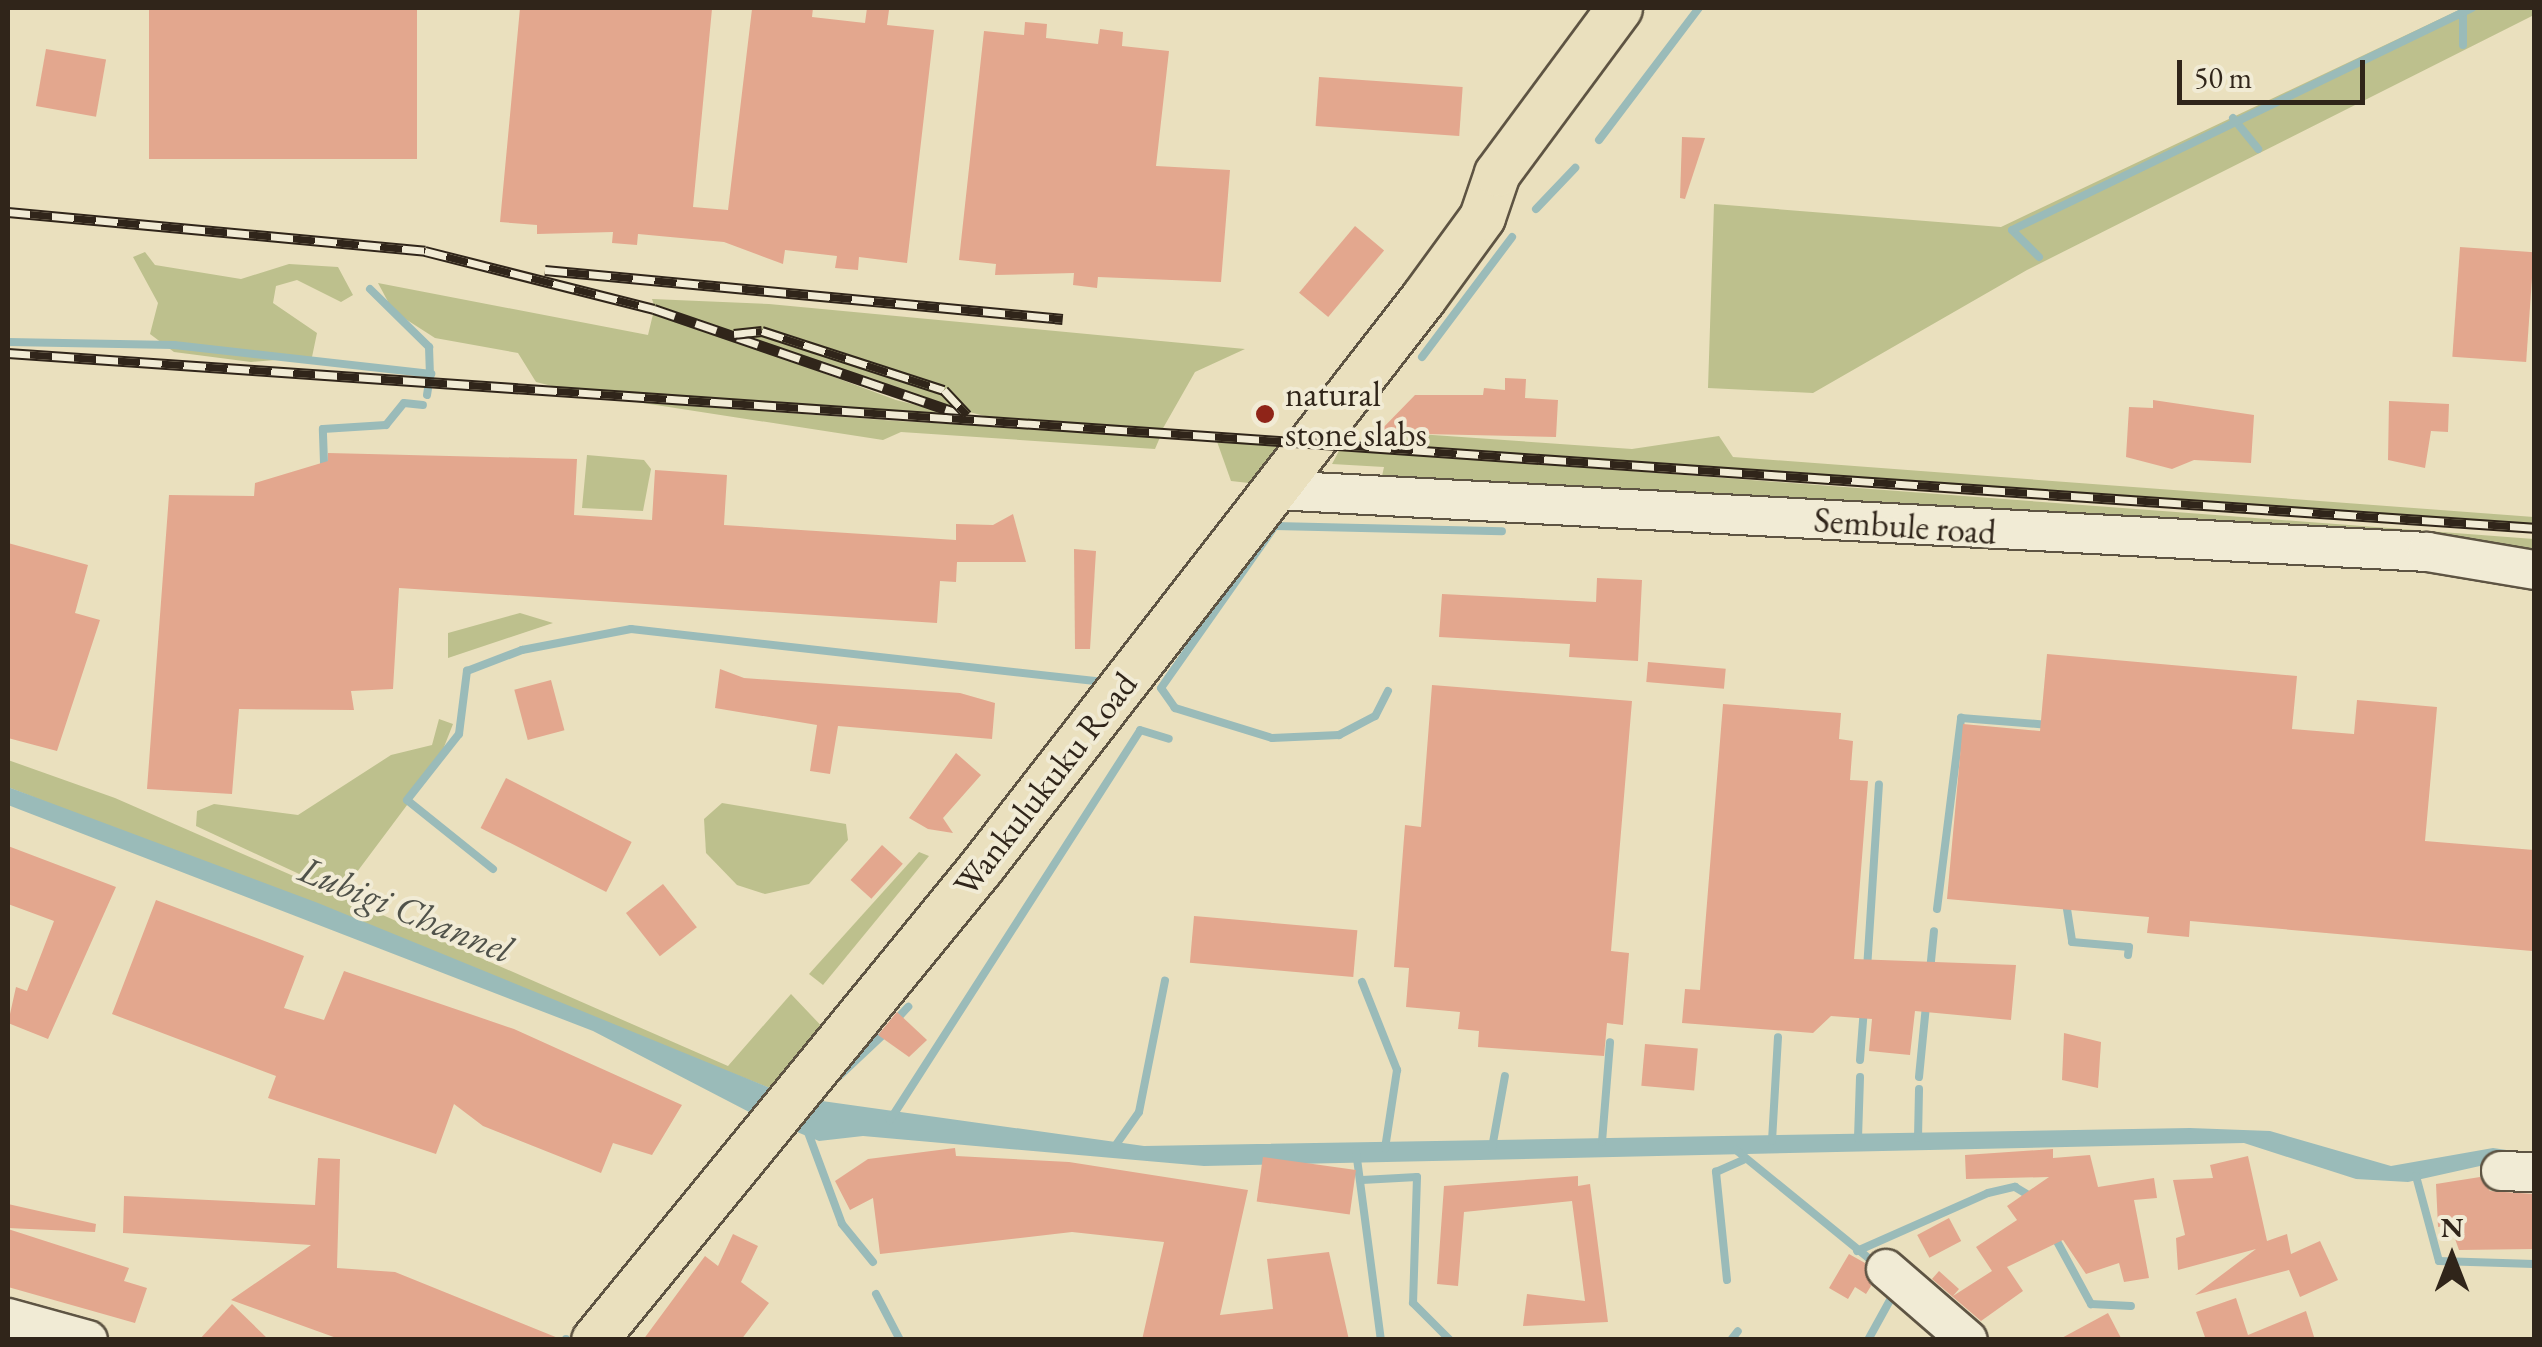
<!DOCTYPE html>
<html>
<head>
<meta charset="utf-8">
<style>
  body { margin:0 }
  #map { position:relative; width:2542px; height:1347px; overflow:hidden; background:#eae0be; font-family:"EB Garamond",serif }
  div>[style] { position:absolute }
  .green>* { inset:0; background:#bdc08d }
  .water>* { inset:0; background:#9abbb9 }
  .stream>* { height:8px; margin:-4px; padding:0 4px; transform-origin:4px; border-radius:4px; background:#9abbb9 }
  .building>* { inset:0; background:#e3a78e; transform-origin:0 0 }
  .roads { filter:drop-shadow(2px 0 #5e5443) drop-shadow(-2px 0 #5e5443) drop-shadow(0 2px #5e5443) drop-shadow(0 -2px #5e5443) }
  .minor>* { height:38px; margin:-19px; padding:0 19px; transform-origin:19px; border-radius:19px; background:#f1ebd5 }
  .major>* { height:45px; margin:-22.5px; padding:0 22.5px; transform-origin:22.5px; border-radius:22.5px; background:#eae0be }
  .rail>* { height:11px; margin-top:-5.5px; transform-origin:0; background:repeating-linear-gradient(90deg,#f1ebd5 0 22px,#30251a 0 44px); box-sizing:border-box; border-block:2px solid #30251a }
  .dots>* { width:28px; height:28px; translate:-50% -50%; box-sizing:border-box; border:5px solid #f1ebd5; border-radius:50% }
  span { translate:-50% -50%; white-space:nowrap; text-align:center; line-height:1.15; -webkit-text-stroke:8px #f1ebd5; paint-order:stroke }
  .poi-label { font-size:35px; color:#30251a }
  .left { translate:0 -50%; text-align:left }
  .street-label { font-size:35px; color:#30251a }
  .water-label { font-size:38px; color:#50524a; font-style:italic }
  .frame { position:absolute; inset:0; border:10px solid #30251a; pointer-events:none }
  .north { position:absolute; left:2402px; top:1207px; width:100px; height:100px; -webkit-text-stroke:8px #f1ebd5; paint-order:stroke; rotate:0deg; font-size:28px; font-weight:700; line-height:40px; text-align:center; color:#30251a }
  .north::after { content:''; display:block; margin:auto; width:35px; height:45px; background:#30251a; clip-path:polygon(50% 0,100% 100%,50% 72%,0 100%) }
  .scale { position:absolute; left:2177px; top:60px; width:188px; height:45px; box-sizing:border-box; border:5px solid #30251a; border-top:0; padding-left:12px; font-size:30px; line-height:35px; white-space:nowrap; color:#30251a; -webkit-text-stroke:8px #f1ebd5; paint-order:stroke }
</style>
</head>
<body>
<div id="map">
  <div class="green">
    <i style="clip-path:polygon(2463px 8px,2534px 8px,2534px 15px,2027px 270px,1813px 393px,1708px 388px,1714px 204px,2001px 227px)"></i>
    <i style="clip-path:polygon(145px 252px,155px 265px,241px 279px,289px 264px,338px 267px,353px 295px,341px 302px,297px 280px,276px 286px,273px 303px,317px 333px,312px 357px,251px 362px,174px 352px,150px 334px,158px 303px,133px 257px)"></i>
    <i style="clip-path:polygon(378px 283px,648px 335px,654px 310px,896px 400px,997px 425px,576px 392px,536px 382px,518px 353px,435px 338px,393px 311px)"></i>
    <i style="clip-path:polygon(652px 299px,769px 304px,1245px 349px,1195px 372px,1162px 430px,1013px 423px,897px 394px,655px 308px)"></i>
    <i style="clip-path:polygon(630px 401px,897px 421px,1161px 435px,1155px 449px,901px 432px,883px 440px)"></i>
    <i style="clip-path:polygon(1404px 433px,1632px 449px,1719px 436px,1733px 457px,2534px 517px,2534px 525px,1554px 458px,1404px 445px)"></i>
    <i style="clip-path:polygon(1215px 436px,1325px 443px,1258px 484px,1231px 481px)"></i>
    <i style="clip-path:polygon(1340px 449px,2534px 539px,2534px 558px,1379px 490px,1384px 467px,1332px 464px)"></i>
    <i style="clip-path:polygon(587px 455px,644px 460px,651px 469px,643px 511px,582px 508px)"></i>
    <i style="clip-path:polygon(520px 613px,553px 623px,448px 658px,448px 633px)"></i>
    <i style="clip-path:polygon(439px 719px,453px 724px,437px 765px,348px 884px,325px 886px,196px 826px,197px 811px,214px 804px,298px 815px,391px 755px,432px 745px)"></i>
    <i style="clip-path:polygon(8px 760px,115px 798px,728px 1066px,791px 994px,829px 1034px,780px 1092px,8px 787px)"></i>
    <i style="clip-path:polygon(722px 803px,846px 824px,848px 840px,809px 884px,765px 894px,737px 885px,706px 853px,704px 819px)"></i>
    <i style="clip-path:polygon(919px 852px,929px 856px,823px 985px,809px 974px)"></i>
  </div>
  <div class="water">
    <i style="clip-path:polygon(8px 787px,318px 903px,780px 1092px,753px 1114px,593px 1031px,8px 805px)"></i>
    <i style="clip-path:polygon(822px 1101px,1144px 1146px,2190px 1128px,2270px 1131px,2391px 1166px,2493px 1148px,2534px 1154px,2408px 1182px,2356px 1179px,2244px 1143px,1204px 1166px,863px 1136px,819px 1141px,797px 1132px)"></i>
  </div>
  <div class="stream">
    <i style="left:2463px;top:12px;width:33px;rotate:90deg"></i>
    <i style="left:2233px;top:118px;width:40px;rotate:51deg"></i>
    <i style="left:1599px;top:140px;width:166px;rotate:-52.9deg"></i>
    <i style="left:1536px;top:209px;width:57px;rotate:-46.4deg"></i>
    <i style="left:2039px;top:257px;width:38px;rotate:-135deg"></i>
    <i style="left:2012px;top:230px;width:511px;rotate:-25.76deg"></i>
    <i style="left:370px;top:289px;width:83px;rotate:44.5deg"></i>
    <i style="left:429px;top:347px;width:35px;rotate:88deg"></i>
    <i style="left:8px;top:342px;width:166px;rotate:1deg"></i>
    <i style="left:174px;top:345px;width:259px;rotate:6.4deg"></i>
    <i style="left:1422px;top:357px;width:150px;rotate:-53.1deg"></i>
    <i style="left:427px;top:395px;width:6px;rotate:-81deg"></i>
    <i style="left:324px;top:463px;width:34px;rotate:-92deg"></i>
    <i style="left:323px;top:429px;width:63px;rotate:-3.6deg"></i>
    <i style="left:386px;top:425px;width:28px;rotate:-51deg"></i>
    <i style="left:404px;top:403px;width:19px;rotate:6deg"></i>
    <i style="left:1388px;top:691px;width:28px;rotate:117deg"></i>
    <i style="left:1375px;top:716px;width:41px;rotate:152.2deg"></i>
    <i style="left:1339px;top:735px;width:67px;rotate:177.4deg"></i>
    <i style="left:1272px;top:738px;width:102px;rotate:-162.8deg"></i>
    <i style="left:1175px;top:708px;width:24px;rotate:-125deg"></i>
    <i style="left:1161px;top:688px;width:198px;rotate:-54.9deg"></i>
    <i style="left:1275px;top:526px;width:227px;rotate:1.3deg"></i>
    <i style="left:493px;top:869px;width:110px;rotate:-141.3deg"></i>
    <i style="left:407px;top:800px;width:84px;rotate:-51.8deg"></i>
    <i style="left:459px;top:734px;width:64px;rotate:-82.8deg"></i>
    <i style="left:467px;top:671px;width:59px;rotate:-20.9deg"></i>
    <i style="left:522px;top:650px;width:111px;rotate:-10.9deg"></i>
    <i style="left:631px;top:629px;width:476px;rotate:6.4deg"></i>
    <i style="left:1937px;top:909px;width:193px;rotate:-82.8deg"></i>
    <i style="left:1961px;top:718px;width:88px;rotate:4.5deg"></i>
    <i style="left:2067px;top:909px;width:33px;rotate:81deg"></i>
    <i style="left:2072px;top:942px;width:57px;rotate:5deg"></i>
    <i style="left:2129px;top:947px;width:8px;rotate:97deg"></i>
    <i style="left:1867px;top:969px;width:185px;rotate:-86.3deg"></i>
    <i style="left:1930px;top:971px;width:40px;rotate:-84.3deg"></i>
    <i style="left:1362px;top:982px;width:95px;rotate:68.3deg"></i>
    <i style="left:1397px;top:1070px;width:79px;rotate:98.7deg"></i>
    <i style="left:894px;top:1022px;width:21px;rotate:-47deg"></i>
    <i style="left:1860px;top:1060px;width:52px;rotate:-85.6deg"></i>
    <i style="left:1919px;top:1077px;width:72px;rotate:-84.4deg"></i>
    <i style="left:837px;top:1078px;width:66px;rotate:-43.2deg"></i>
    <i style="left:890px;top:1120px;width:463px;rotate:-57.3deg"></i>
    <i style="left:1140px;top:730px;width:30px;rotate:17deg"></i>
    <i style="left:806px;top:1127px;width:103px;rotate:69.6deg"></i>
    <i style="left:842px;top:1224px;width:49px;rotate:50.8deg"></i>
    <i style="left:1858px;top:1138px;width:61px;rotate:-88.1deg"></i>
    <i style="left:1918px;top:1138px;width:49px;rotate:-88.8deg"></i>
    <i style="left:1772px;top:1141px;width:104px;rotate:-86.7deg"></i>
    <i style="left:1602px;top:1142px;width:100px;rotate:-85.4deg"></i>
    <i style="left:1492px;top:1148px;width:73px;rotate:-79.8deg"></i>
    <i style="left:1113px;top:1149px;width:45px;rotate:-54.9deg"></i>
    <i style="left:1139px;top:1112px;width:134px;rotate:-78.8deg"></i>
    <i style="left:1736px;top:1150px;width:181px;rotate:39.2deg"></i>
    <i style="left:1356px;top:1151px;width:191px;rotate:82.5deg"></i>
    <i style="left:2416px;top:1176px;width:88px;rotate:74.9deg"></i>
    <i style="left:2439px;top:1261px;width:95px;rotate:1.8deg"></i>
    <i style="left:1362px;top:1180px;width:55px;rotate:-3.1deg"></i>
    <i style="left:1417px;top:1177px;width:126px;rotate:91.8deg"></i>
    <i style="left:1413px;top:1303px;width:52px;rotate:45deg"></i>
    <i style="left:2053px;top:1234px;width:80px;rotate:61.5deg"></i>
    <i style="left:2091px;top:1304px;width:40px;rotate:2.9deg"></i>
    <i style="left:1857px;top:1251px;width:143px;rotate:-23.9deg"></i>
    <i style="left:1988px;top:1193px;width:28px;rotate:-13deg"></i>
    <i style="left:2015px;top:1187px;width:17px;rotate:31deg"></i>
    <i style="left:1727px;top:1280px;width:109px;rotate:-95.8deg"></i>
    <i style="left:1716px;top:1172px;width:30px;rotate:-24deg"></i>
    <i style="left:876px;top:1294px;width:52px;rotate:62.4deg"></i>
    <i style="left:566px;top:1340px;width:1px;rotate:-90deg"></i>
    <i style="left:1731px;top:1340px;width:11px;rotate:-52deg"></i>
    <i style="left:1868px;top:1340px;width:56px;rotate:-61.1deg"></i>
  </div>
  <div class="building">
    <i style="left:149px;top:8px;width:268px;height:151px"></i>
    <i style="clip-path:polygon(520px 8px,712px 9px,693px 207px,728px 210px,752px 9px,813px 8px,812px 17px,865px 23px,867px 8px,889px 10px,887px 25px,934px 30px,907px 263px,859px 257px,858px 270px,835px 268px,837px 256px,785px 250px,783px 264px,724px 242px,638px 234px,637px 245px,612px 243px,613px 232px,537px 234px,537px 225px,500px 222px)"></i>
    <i style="clip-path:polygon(1025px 22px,1047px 24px,1046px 38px,1098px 44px,1100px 29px,1123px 32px,1122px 46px,1169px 51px,1156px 166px,1230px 170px,1221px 282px,1098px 277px,1097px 288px,1073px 285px,1074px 273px,995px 275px,996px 264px,959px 260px,984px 31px,1024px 35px)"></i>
    <i style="left:46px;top:49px;width:61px;height:58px;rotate:10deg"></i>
    <i style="left:1319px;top:77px;width:144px;height:49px;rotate:4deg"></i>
    <i style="clip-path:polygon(1682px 137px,1705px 138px,1685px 199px,1680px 198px)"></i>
    <i style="left:1355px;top:226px;width:38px;height:87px;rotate:40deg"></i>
    <i style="left:2460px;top:247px;width:74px;height:110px;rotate:4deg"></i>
    <i style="clip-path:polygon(1505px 378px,1526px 379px,1525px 398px,1558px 400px,1556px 437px,1378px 433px,1415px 395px,1483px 395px,1484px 388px,1505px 390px)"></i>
    <i style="clip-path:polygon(2153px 400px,2254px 415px,2251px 463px,2194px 460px,2172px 469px,2126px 457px,2129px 407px,2153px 408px)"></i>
    <i style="clip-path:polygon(2389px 401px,2449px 404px,2448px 432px,2431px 431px,2425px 468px,2388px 460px)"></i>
    <i style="clip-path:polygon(328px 453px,577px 459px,574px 515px,652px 520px,655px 470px,727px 475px,724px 525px,956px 540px,956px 524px,993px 525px,1013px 514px,1026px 562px,957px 562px,956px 582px,940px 581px,937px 623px,399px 588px,393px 689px,351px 691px,354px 710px,239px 709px,232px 794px,147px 789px,169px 495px,254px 496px,255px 483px,328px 461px)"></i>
    <i style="clip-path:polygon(8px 543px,88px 565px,75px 613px,100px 620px,57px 751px,8px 738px)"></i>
    <i style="clip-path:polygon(1074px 549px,1096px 551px,1090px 649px,1075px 649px)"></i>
    <i style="clip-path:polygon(1597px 578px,1642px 580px,1638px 661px,1569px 657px,1570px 644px,1439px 637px,1442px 594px,1596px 602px)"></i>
    <i style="clip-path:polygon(2047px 654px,2297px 676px,2292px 729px,2354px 734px,2357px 700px,2437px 707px,2425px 841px,2534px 850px,2532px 951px,2190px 921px,2189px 937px,2147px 933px,2149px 917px,1947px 899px,1963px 724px,2040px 731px)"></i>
    <i style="left:1648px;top:662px;width:78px;height:20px;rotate:5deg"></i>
    <i style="clip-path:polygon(720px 669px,744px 678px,960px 693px,995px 703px,992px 739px,838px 726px,830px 774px,810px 771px,817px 725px,715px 708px)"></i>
    <i style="left:551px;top:680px;width:52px;height:38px;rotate:75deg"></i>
    <i style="clip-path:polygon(1432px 685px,1632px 701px,1611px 951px,1629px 953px,1623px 1025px,1607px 1023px,1604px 1056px,1478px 1047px,1479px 1031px,1458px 1029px,1460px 1012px,1406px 1007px,1409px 968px,1394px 967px,1405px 825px,1421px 827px)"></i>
    <i style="clip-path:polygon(1723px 704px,1841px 713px,1839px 739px,1853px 741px,1850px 780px,1868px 781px,1854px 959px,2016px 965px,2011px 1020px,1915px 1011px,1910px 1055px,1869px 1051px,1872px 1019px,1831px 1016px,1813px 1033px,1682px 1023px,1685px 989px,1700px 990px)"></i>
    <i style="clip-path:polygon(956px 753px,981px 775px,943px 818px,953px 833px,928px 829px,909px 818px)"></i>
    <i style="left:506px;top:778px;width:141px;height:56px;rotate:27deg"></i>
    <i style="left:882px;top:845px;width:28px;height:47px;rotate:42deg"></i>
    <i style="clip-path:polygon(8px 846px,116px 887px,48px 1039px,8px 1023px,16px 987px,27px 991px,54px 921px,8px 904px)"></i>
    <i style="left:663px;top:884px;width:55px;height:47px;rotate:52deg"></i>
    <i style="clip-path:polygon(156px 900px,304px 956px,284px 1008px,324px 1020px,344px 971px,514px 1029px,682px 1105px,652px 1155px,613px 1143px,601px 1173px,483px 1126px,454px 1104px,436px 1154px,268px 1098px,276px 1076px,112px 1014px)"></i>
    <i style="left:1194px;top:916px;width:164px;height:47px;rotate:5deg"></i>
    <i style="clip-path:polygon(897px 1012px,927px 1040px,909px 1057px,878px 1035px)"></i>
    <i style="clip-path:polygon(2064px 1033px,2101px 1042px,2098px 1088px,2062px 1080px)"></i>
    <i style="left:1645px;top:1044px;width:53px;height:42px;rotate:5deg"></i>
    <i style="clip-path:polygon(955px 1148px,956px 1156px,1069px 1162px,1248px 1190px,1220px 1315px,1273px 1309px,1267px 1259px,1329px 1252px,1349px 1340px,1142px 1340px,1164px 1242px,1072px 1232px,880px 1254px,873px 1198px,850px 1210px,835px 1181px,868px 1159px)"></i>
    <i style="clip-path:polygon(2053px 1149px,2053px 1158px,2090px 1155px,2098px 1187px,2154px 1178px,2157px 1198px,2134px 1200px,2149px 1278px,2124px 1282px,2119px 1263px,2086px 1274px,2063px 1240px,2007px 1267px,2023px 1291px,1981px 1321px,1932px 1279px,1939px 1271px,1959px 1289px,1953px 1296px,1992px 1271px,1976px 1247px,2017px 1220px,2007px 1206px,2049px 1177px,1966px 1179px,1965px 1155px)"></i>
    <i style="clip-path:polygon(2248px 1156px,2267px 1241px,2287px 1234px,2291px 1254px,2320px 1241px,2338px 1280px,2300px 1297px,2289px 1270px,2195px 1295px,2256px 1249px,2178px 1270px,2176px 1238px,2185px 1235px,2173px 1180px,2213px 1178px,2210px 1165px)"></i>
    <i style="clip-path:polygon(318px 1158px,340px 1159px,337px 1268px,395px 1272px,563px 1340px,342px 1340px,231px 1300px,311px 1245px,123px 1233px,124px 1196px,315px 1205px)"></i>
    <i style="left:1356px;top:1170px;width:45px;height:94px;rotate:98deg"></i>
    <i style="clip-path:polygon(1578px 1176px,1578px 1186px,1590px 1184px,1608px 1322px,1523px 1326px,1527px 1294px,1585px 1301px,1572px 1201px,1464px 1212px,1458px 1286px,1437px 1284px,1444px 1186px)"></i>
    <i style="clip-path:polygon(2480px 1177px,2490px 1191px,2534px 1194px,2534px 1249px,2459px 1250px,2450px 1225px,2438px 1227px,2436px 1184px)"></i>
    <i style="clip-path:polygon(8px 1204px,96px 1224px,95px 1232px,8px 1228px)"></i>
    <i style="left:1949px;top:1218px;width:26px;height:36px;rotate:62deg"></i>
    <i style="clip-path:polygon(8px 1229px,129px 1268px,124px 1281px,147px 1288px,135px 1323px,8px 1287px)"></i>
    <i style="clip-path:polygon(733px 1234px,758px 1246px,741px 1282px,769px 1303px,741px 1340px,643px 1340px,705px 1256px,718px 1266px)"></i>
    <i style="clip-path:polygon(1849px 1254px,1865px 1263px,1871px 1286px,1866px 1294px,1855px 1287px,1848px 1299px,1829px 1288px)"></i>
    <i style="clip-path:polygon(2236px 1298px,2248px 1335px,2306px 1311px,2315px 1340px,2206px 1340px,2196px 1312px)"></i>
    <i style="clip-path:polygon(232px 1304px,269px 1340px,199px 1340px)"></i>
    <i style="clip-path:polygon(2108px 1313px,2122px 1340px,2058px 1340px)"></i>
  </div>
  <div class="roads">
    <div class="minor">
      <i style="left:1275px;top:490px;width:1154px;rotate:3.08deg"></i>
      <i style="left:2427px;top:552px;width:109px;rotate:9.5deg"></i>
      <i style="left:2501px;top:1171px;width:33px;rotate:2deg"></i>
      <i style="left:1886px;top:1269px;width:108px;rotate:40.9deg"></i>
      <i style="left:8px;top:1318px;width:83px;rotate:15.4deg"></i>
    </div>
    <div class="major">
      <i style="left:594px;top:1340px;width:611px;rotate:-50.71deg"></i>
      <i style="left:981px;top:867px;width:721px;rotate:-52.16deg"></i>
      <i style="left:1423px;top:298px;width:100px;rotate:-53.9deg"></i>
      <i style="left:1482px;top:217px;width:46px;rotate:-71.2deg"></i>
      <i style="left:1497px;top:173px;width:205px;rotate:-53.5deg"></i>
    </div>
  </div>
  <div class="rail">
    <i style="left:8px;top:212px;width:419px;rotate:5.3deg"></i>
    <i style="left:425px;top:251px;width:236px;rotate:14.2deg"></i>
    <i style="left:654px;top:309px;width:324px;rotate:18.9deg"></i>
    <i style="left:545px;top:270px;width:520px;rotate:5.4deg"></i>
    <i style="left:734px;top:334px;width:28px;rotate:-6deg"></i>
    <i style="left:762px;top:331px;width:191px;rotate:18deg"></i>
    <i style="left:944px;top:390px;width:34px;rotate:47deg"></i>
    <i style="left:8px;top:353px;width:2532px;rotate:3.96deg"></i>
  </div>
  <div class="dots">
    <i style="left:1265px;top:414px;background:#8f2418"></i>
  </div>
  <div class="poi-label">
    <span class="left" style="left:1285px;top:414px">natural<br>stone slabs</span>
  </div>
  <div class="street-label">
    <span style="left:1905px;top:526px;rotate:4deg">Sembule road</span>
    <span style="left:1045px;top:784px;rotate:-52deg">Wankulukuku Road</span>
  </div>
  <div class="water-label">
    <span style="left:406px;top:909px;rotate:22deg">Lubigi Channel</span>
  </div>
  <div class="frame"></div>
  <div class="north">N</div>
  <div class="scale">50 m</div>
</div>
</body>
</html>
